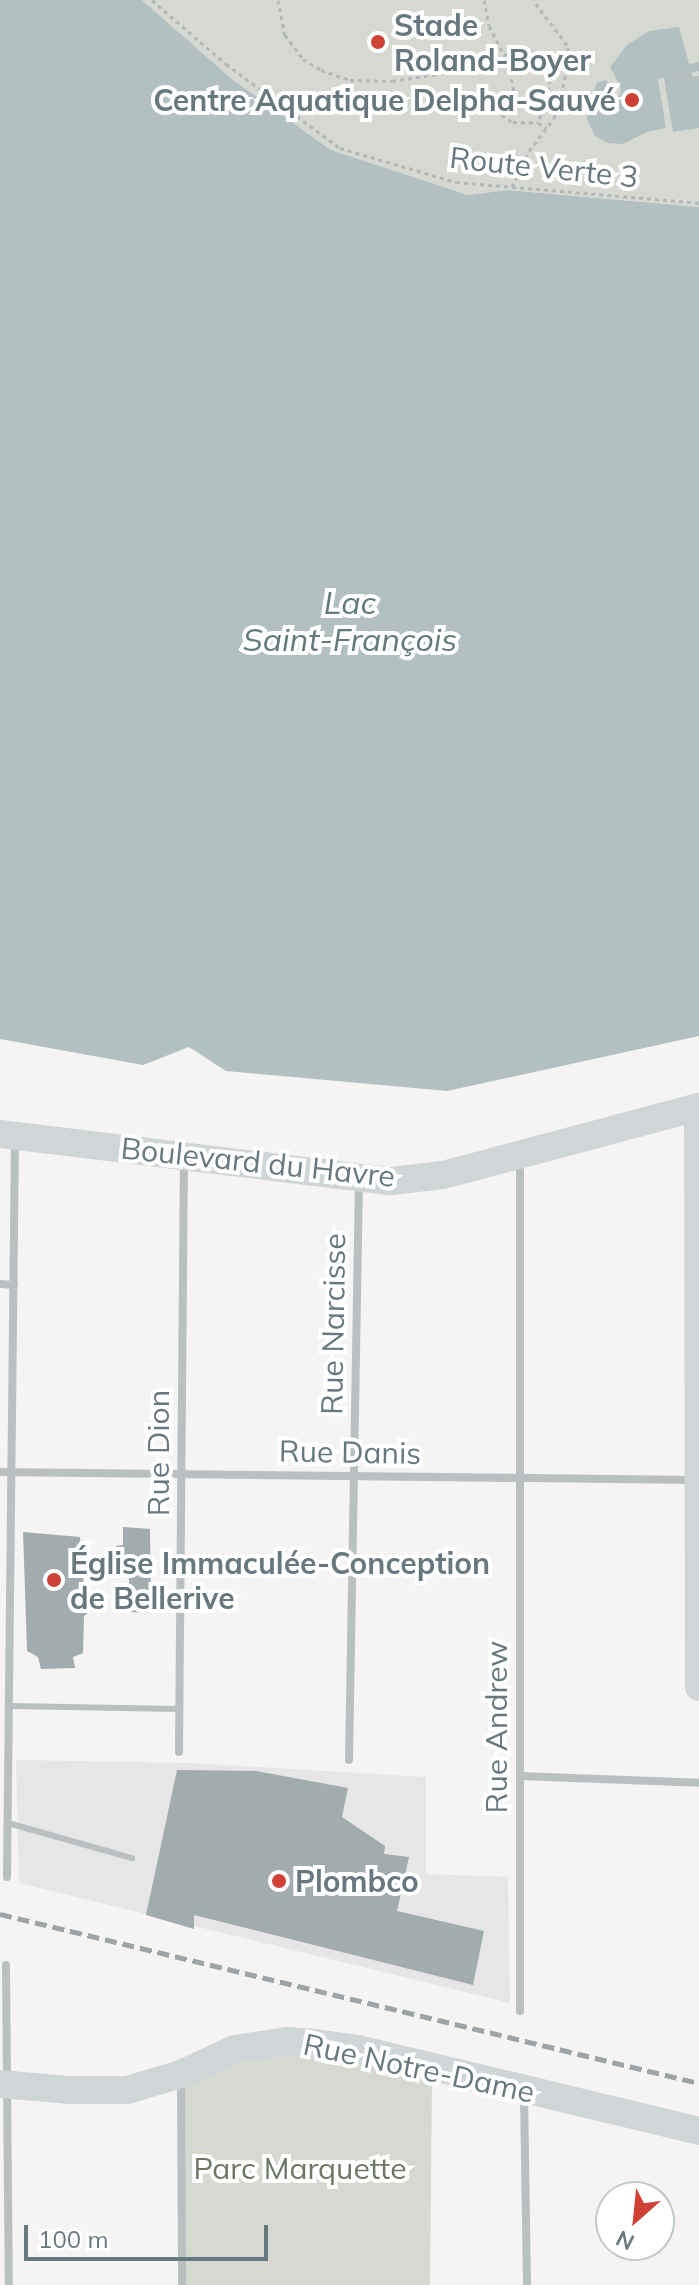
<!DOCTYPE html>
<html>
<head>
<meta charset="utf-8">
<style>
  body { margin:0 }
  #map { position:relative; width:699px; height:2285px; overflow:hidden; background:#f5f4f2; font-family:Mulish,sans-serif }
  div>[style] { position:absolute }
  .built>* { inset:0; background:#e5e6e5 }
  .green>* { inset:0; background:#d5d9d1 }
  .water>* { inset:0; background:#b3c0c2 }
  .building>* { inset:0; background:#a2abae }
  .path>* { height:3px; margin-top:-1.5px; transform-origin:0; background:repeating-linear-gradient(90deg,#b4b8ba 0 4px,transparent 0 8px) }
  .lane>* { height:6px; margin:-3px; padding:0 3px; transform-origin:3px; border-radius:3px; background:#babfc1 }
  .street>* { height:8px; margin:-4px; padding:0 4px; transform-origin:4px; border-radius:4px; background:#babfc1 }
  .secondary>* { height:28px; margin:-14px; padding:0 14px; transform-origin:14px; border-radius:14px; background:#d0d5d7 }
  .rail>* { height:5px; margin-top:-2.5px; transform-origin:0; background:repeating-linear-gradient(90deg,#9ca4a7 0 12px,transparent 0 18px) }
  .dots>* { width:22px; height:22px; translate:-50% -50%; box-sizing:border-box; border:4px solid #fff; border-radius:50% }
  span { translate:-50% -50%; white-space:nowrap; text-align:center; line-height:1.15; -webkit-text-stroke:8px #fff; paint-order:stroke }
  .poi-label { font-size:30px; color:#67797f; font-weight:700 }
  .left { translate:0 -50%; text-align:left }
  .right { translate:-100% -50%; text-align:right }
  .street-label { font-size:30px; color:#67797f }
  .park-label { font-size:30px; color:#6c7765 }
  .water-label { font-size:32px; color:#637a7c; font-style:italic }
  .north { position:absolute; left:595px; top:2181px; width:80px; height:80px; box-sizing:border-box; background:#fff; border:2px solid #c2c9cc; border-radius:50%; rotate:207deg; font-size:22px; font-weight:700; line-height:32px; text-align:center; color:#67797f }
  .north::after { content:''; display:block; margin:auto; width:28px; height:36px; background:#cf4037; clip-path:polygon(50% 0,100% 100%,50% 72%,0 100%) }
  .scale { position:absolute; left:24px; top:2225px; width:244px; height:36px; box-sizing:border-box; border:4px solid #67797f; border-top:0; padding-left:10px; font-size:24px; line-height:28px; white-space:nowrap; color:#67797f; -webkit-text-stroke:6px #fff; paint-order:stroke }
</style>
</head>
<body>
<div id="map">
  <div class="built">
    <i style="clip-path:polygon(16px 1760px,190px 1763px,426px 1777px,426px 1874px,508px 1877px,510px 2003px,19px 1883px)"></i>
  </div>
  <div class="green">
    <i style="clip-path:polygon(142px 0,699px 0,699px 207px,507px 190px,468px 195px,331px 150px,232px 79px)"></i>
    <i style="clip-path:polygon(317px 2052px,432px 2081px,430px 2285px,179px 2285px,181px 2074px,239px 2053px)"></i>
  </div>
  <div class="water">
    <i style="clip-path:polygon(0 0,142px 0,232px 79px,331px 150px,468px 195px,507px 190px,699px 207px,699px 1036px,447px 1091px,226px 1071px,189px 1047px,143px 1065px,0 1039px)"></i>
    <i style="clip-path:polygon(679px 27px,689px 64px,699px 62px,699px 71px,691px 73px,692px 77px,699px 76px,699px 128px,673px 132px,664px 78px,658px 79px,666px 128px,647px 132px,623px 144px,608px 143px,595px 136px,587px 120px,588px 105px,597px 83px,606px 80px,615px 89px,603px 101px,609px 103px,620px 95px,621px 88px,610px 67px,627px 45px,649px 31px)"></i>
  </div>
  <div class="building">
    <i style="clip-path:polygon(123px 1527px,150px 1529px,151px 1613px,129px 1612px,129px 1577px,117px 1577px,118px 1562px,111px 1562px,116px 1546px,123px 1545px)"></i>
    <i style="clip-path:polygon(23px 1532px,80px 1537px,85px 1601px,96px 1607px,84px 1616px,83px 1653px,73px 1657px,75px 1668px,41px 1669px,38px 1657px,27px 1651px)"></i>
    <i style="clip-path:polygon(177px 1770px,256px 1771px,348px 1788px,342px 1817px,385px 1846px,384px 1854px,409px 1857px,397px 1911px,484px 1931px,473px 1985px,194px 1915px,194px 1929px,146px 1915px)"></i>
  </div>
  <div class="path">
    <i style="left:152px;top:0;width:98px;rotate:40.9deg"></i>
    <i style="left:226px;top:64px;width:142px;rotate:36.4deg"></i>
    <i style="left:340px;top:148px;width:121px;rotate:16.3deg"></i>
    <i style="left:456px;top:182px;width:244px;rotate:4.9deg"></i>
    <i style="left:278px;top:0;width:36px;rotate:79deg"></i>
    <i style="left:285px;top:35px;width:30px;rotate:53deg"></i>
    <i style="left:303px;top:59px;width:21px;rotate:31deg"></i>
    <i style="left:321px;top:70px;width:31px;rotate:19deg"></i>
    <i style="left:350px;top:80px;width:42px;rotate:1.4deg"></i>
    <i style="left:392px;top:81px;width:117px;rotate:-8.8deg"></i>
    <i style="left:484px;top:0;width:26px;rotate:79deg"></i>
    <i style="left:489px;top:26px;width:42px;rotate:62.8deg"></i>
    <i style="left:508px;top:63px;width:33px;rotate:78deg"></i>
    <i style="left:515px;top:95px;width:14px;rotate:126deg"></i>
    <i style="left:507px;top:106px;width:17px;rotate:-163deg"></i>
    <i style="left:491px;top:101px;width:6px;rotate:121deg"></i>
    <i style="left:488px;top:106px;width:30px;rotate:33deg"></i>
    <i style="left:513px;top:122px;width:25px;rotate:2deg"></i>
    <i style="left:538px;top:123px;width:10px;rotate:29deg"></i>
    <i style="left:504px;top:55px;width:20px;rotate:-18deg"></i>
    <i style="left:523px;top:49px;width:27px;rotate:20deg"></i>
    <i style="left:548px;top:58px;width:7px;rotate:63deg"></i>
    <i style="left:551px;top:64px;width:28px;rotate:96deg"></i>
    <i style="left:548px;top:92px;width:33px;rotate:108deg"></i>
    <i style="left:665px;top:82px;width:28px;rotate:-15deg"></i>
    <i style="left:512px;top:187px;width:40px;rotate:-65deg"></i>
    <i style="left:529px;top:151px;width:41px;rotate:-52.9deg"></i>
    <i style="left:554px;top:118px;width:61px;rotate:-74.8deg"></i>
    <i style="left:570px;top:59px;width:14px;rotate:-102deg"></i>
    <i style="left:567px;top:45px;width:56px;rotate:-127.1deg"></i>
  </div>
  <div class="lane">
    <i style="left:9px;top:1706px;width:170px;rotate:1deg"></i>
    <i style="left:8px;top:1823px;width:129px;rotate:15.8deg"></i>
  </div>
  <div class="street">
    <i style="left:0;top:1284px;width:14px;rotate:4deg"></i>
    <i style="left:0;top:1472px;width:695px;rotate:0.66deg"></i>
    <i style="left:179px;top:1752px;width:593px;rotate:-89.52deg"></i>
    <i style="left:349px;top:1760px;width:579px;rotate:-89.01deg"></i>
    <i style="left:520px;top:1776px;width:179px;rotate:2.2deg"></i>
    <i style="left:7px;top:1877px;width:736px;rotate:-89.38deg"></i>
    <i style="left:6px;top:1965px;width:320px;rotate:89.5deg"></i>
    <i style="left:520px;top:2011px;width:851px;rotate:-90deg"></i>
    <i style="left:181px;top:2079px;width:206px;rotate:89.7deg"></i>
    <i style="left:524px;top:2094px;width:191px;rotate:89.1deg"></i>
  </div>
  <div class="secondary">
    <i style="left:698px;top:1108px;width:579px;rotate:89.9deg"></i>
    <i style="left:0;top:1134px;width:394px;rotate:6.9deg"></i>
    <i style="left:391px;top:1181px;width:52px;rotate:-6.6deg"></i>
    <i style="left:443px;top:1175px;width:265px;rotate:-14.9deg"></i>
    <i style="left:0;top:2084px;width:68px;rotate:5deg"></i>
    <i style="left:68px;top:2090px;width:59px"></i>
    <i style="left:127px;top:2090px;width:56px;rotate:-16.5deg"></i>
    <i style="left:181px;top:2074px;width:60px;rotate:-24.8deg"></i>
    <i style="left:235px;top:2049px;width:53px;rotate:-8.7deg"></i>
    <i style="left:287px;top:2041px;width:26px;rotate:4deg"></i>
    <i style="left:313px;top:2043px;width:45px;rotate:7.6deg"></i>
    <i style="left:358px;top:2049px;width:351px;rotate:13.5deg"></i>
  </div>
  <div class="rail">
    <i style="left:0;top:1914px;width:719px;rotate:13.59deg"></i>
  </div>
  <div class="dots">
    <i style="left:378px;top:42px;background:#cf4037"></i>
    <i style="left:632px;top:100px;background:#cf4037"></i>
    <i style="left:54px;top:1580px;background:#cf4037"></i>
    <i style="left:279px;top:1881px;background:#cf4037"></i>
  </div>
  <div class="poi-label">
    <span class="left" style="left:394px;top:42px">Stade<br>Roland-Boyer</span>
    <span class="right" style="left:616px;top:100px">Centre Aquatique Delpha-Sauvé</span>
    <span class="left" style="left:70px;top:1580px">Église Immaculée-Conception<br>de Bellerive</span>
    <span class="left" style="left:295px;top:1881px">Plombco</span>
  </div>
  <div class="street-label">
    <span style="left:544px;top:167px;rotate:6deg">Route Verte 3</span>
    <span style="left:258px;top:1162px;rotate:6deg">Boulevard du Havre</span>
    <span style="left:333px;top:1324px;rotate:-89deg">Rue Narcisse</span>
    <span style="left:350px;top:1452px;rotate:1deg">Rue Danis</span>
    <span style="left:158px;top:1453px;rotate:-90deg">Rue Dion</span>
    <span style="left:496px;top:1727px;rotate:-90deg">Rue Andrew</span>
    <span style="left:419px;top:2068px;rotate:12deg">Rue Notre-Dame</span>
  </div>
  <div class="park-label">
    <span style="left:300px;top:2168px">Parc Marquette</span>
  </div>
  <div class="water-label">
    <span style="left:350px;top:621px">Lac<br>Saint-François</span>
  </div>
  <div class="north">N</div>
  <div class="scale">100 m</div>
</div>
</body>
</html>
